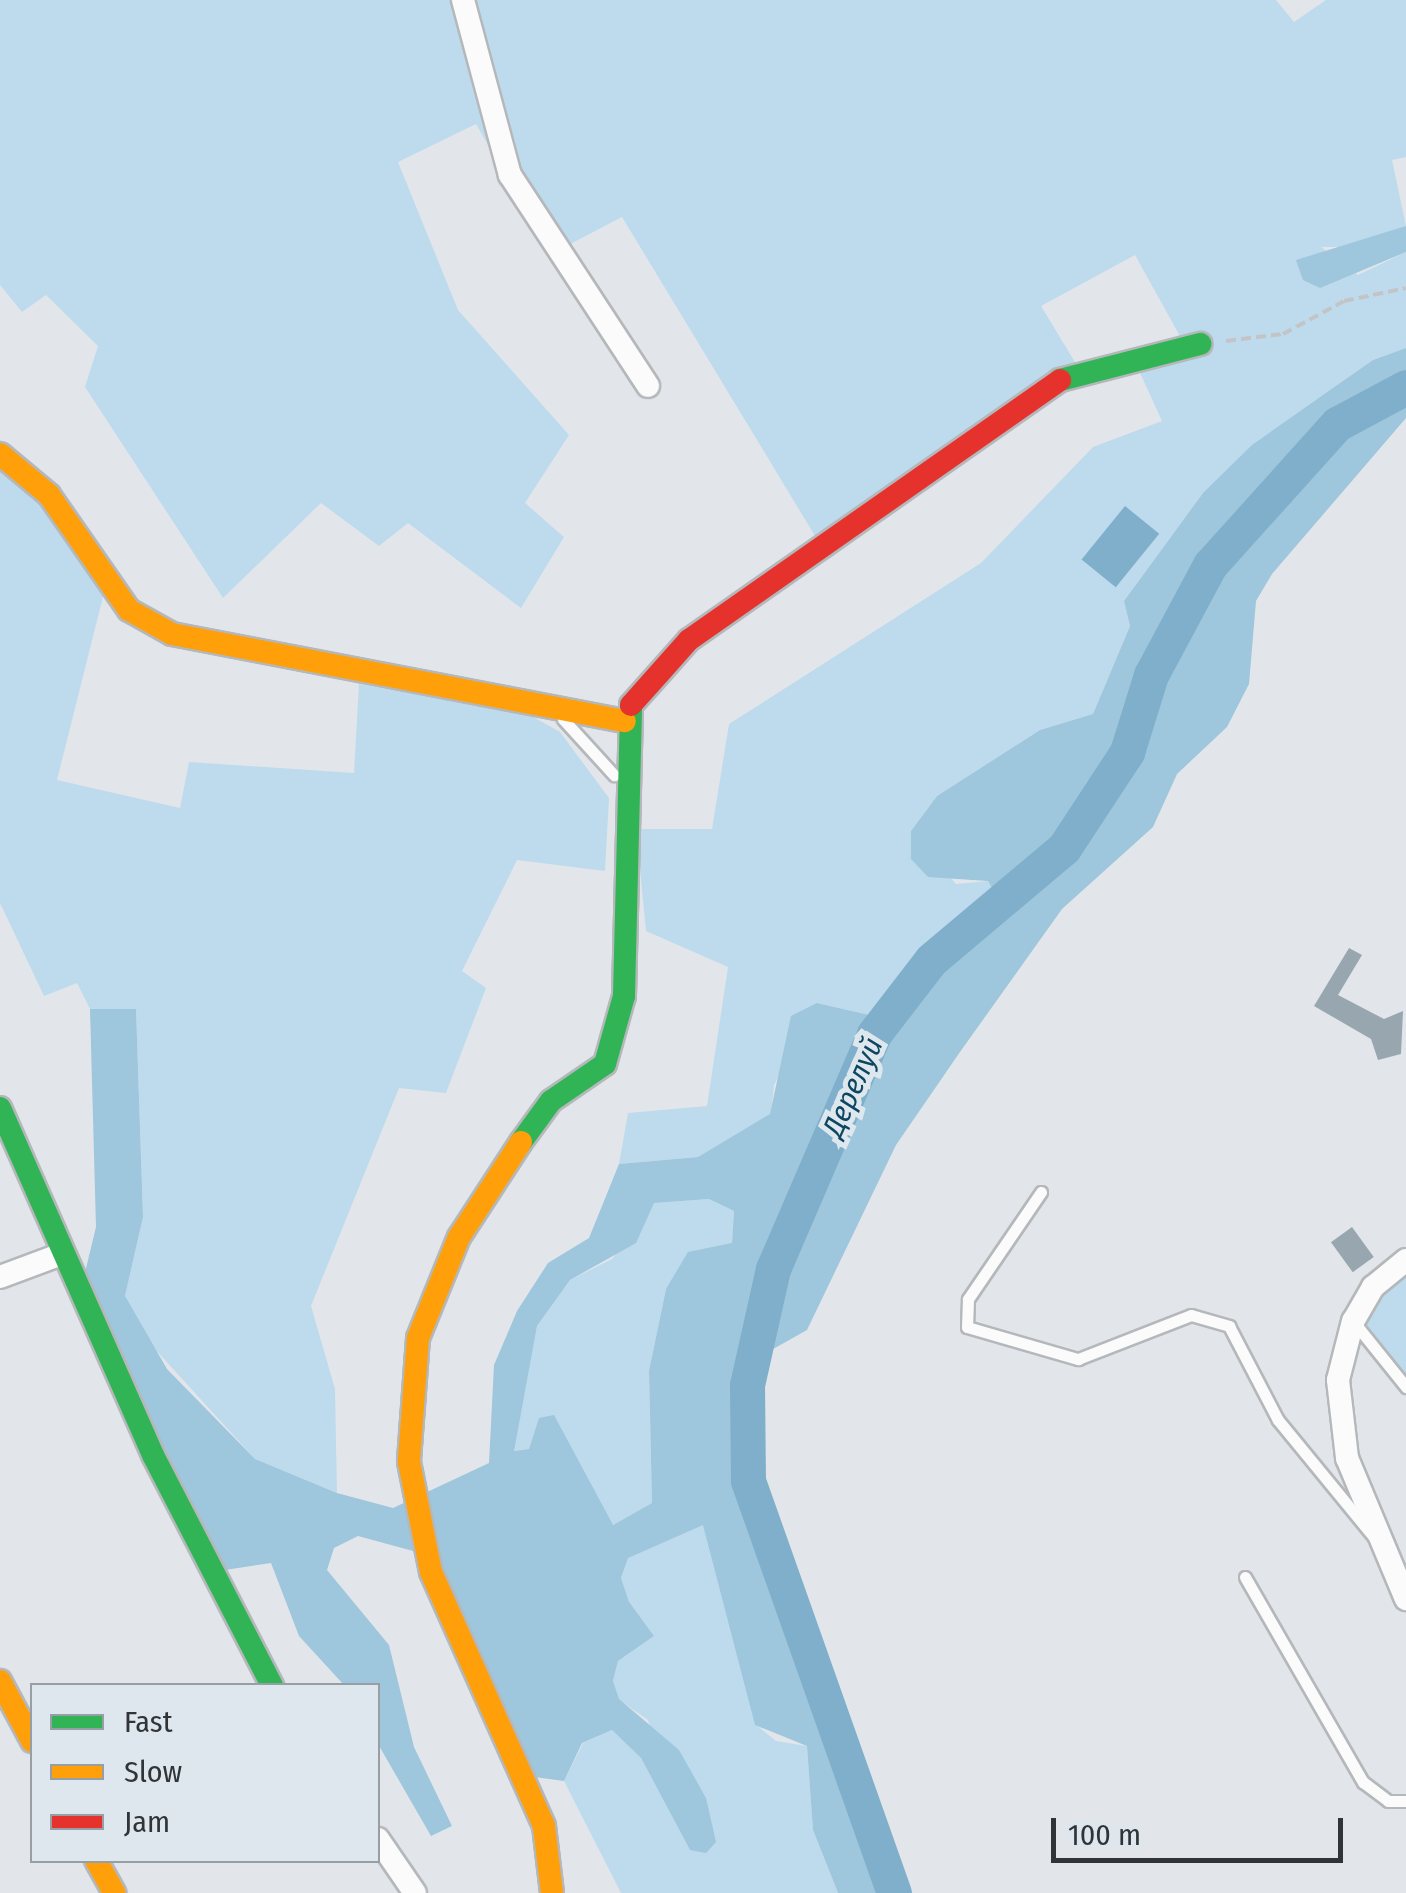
<!DOCTYPE html>
<html>
<head>
<meta charset="utf-8">
<style>
  body { margin:0 }
  #map { position:relative; width:1406px; height:1893px; overflow:hidden; background:#e2e6ea; font-family:"Fira Sans Condensed",sans-serif }
  div>[style] { position:absolute }
  .green>* { inset:0; background:#bddbed }
  .forest>* { inset:0; background:#9ec6dc }
  .water>* { inset:0; background:#7fafca; transform-origin:0 0 }
  .river>* { height:35px; margin:-17.5px; padding:0 17.5px; transform-origin:17.5px; border-radius:17.5px; background:#7fafca }
  .building>* { inset:0; background:#97a6af; transform-origin:0 0 }
  .path>* { height:4px; margin-top:-2px; transform-origin:0; background:repeating-linear-gradient(90deg,#c3c4c6 0 10px,transparent 0 15px) }
  .roads { filter:drop-shadow(2px 0 #b5b8bb) drop-shadow(-2px 0 #b5b8bb) drop-shadow(0 2px #b5b8bb) drop-shadow(0 -2px #b5b8bb) }
  .lane>* { height:11px; margin:-5.5px; padding:0 5.5px; transform-origin:5.5px; border-radius:5.5px; background:#fbfbfc }
  .street>* { height:22px; margin:-11px; padding:0 11px; transform-origin:11px; border-radius:11px; background:#fbfbfc }
  .fast>* { height:22px; margin:-11px; padding:0 11px; transform-origin:11px; border-radius:11px; background:#30b455 }
  .slow>* { height:22px; margin:-11px; padding:0 11px; transform-origin:11px; border-radius:11px; background:#ff9f0a }
  .jam>* { height:22px; margin:-11px; padding:0 11px; transform-origin:11px; border-radius:11px; background:#e5322d }
  span { translate:-50% -50%; white-space:nowrap; text-align:center; line-height:1.15; -webkit-text-stroke:10px #dee7ed; paint-order:stroke }
  .water-label { font-size:30px; color:#0d4660; font-style:italic }
  .legend { position:absolute; left:30px; top:1683px; width:350px; height:180px; box-sizing:border-box; background:#dee7ed; border:2px solid #989fa4; margin:0; padding:12px 18px; list-style:none; font-size:30px; color:#303436 }
  .legend li { display:flex; align-items:center; gap:20px; height:50px }
  .legend b { width:50px; border:2px solid #989fa4 }
  .scale { position:absolute; left:1051px; top:1818px; width:292px; height:45px; box-sizing:border-box; border:5px solid #303436; border-top:0; padding-left:12px; font-size:30px; line-height:35px; white-space:nowrap; color:#303436; -webkit-text-stroke:8px #dee7ed; paint-order:stroke }
</style>
</head>
<body>
<div id="map">
  <div class="green">
    <i style="clip-path:polygon(0 0,1276px 0,1294px 22px,1326px 0,1406px 0,1406px 157px,1392px 160px,1406px 226px,1360px 247px,1321px 247px,1358px 275px,1406px 252px,1406px 348px,1373px 360px,1203px 493px,1124px 601px,1130px 626px,1093px 714px,1040px 730px,937px 796px,911px 831px,956px 884px,988px 881px,1002px 906px,916px 998px,891px 1020px,817px 1003px,774px 1085px,771px 1114px,698px 1157px,619px 1164px,628px 1113px,707px 1106px,728px 967px,646px 931px,636px 829px,712px 829px,729px 724px,981px 563px,1093px 447px,1162px 421px,1130px 351px,1181px 338px,1135px 255px,1041px 306px,1087px 382px,1053px 394px,829px 559px,622px 217px,551px 254px,476px 124px,398px 162px,458px 310px,569px 435px,525px 503px,564px 537px,521px 608px,408px 523px,379px 546px,321px 503px,223px 598px,85px 387px,98px 346px,46px 295px,22px 312px,0 285px)"></i>
    <i style="clip-path:polygon(0 439px,109px 573px,57px 780px,180px 808px,189px 762px,354px 773px,359px 684px,530px 715px,560px 732px,609px 798px,605px 871px,517px 860px,462px 971px,486px 988px,446px 1093px,399px 1088px,311px 1306px,335px 1389px,337px 1493px,255px 1459px,134px 1326px,125px 1296px,143px 1217px,136px 1009px,90px 1009px,77px 983px,44px 996px,0 903px)"></i>
    <i style="clip-path:polygon(709px 1199px,734px 1211px,732px 1244px,666px 1289px,649px 1371px,652px 1503px,613px 1525px,539px 1419px,529px 1449px,513px 1451px,537px 1326px,570px 1280px,612px 1259px,654px 1203px)"></i>
    <i style="clip-path:polygon(1406px 1269px,1406px 1382px,1364px 1328px,1380px 1290px)"></i>
    <i style="clip-path:polygon(690px 1524px,704px 1525px,755px 1724px,776px 1741px,807px 1746px,813px 1830px,838px 1893px,621px 1893px,564px 1781px,583px 1743px,612px 1730px,641px 1758px,690px 1850px,648px 1720px,618px 1699px,613px 1681px,618px 1661px,654px 1636px,629px 1603px,621px 1578px,628px 1557px)"></i>
  </div>
  <div class="forest">
    <i style="clip-path:polygon(1406px 226px,1406px 252px,1320px 288px,1303px 280px,1296px 260px)"></i>
    <i style="clip-path:polygon(evenodd,1406px 348px,1406px 418px,1272px 574px,1256px 601px,1249px 684px,1227px 727px,1177px 774px,1153px 827px,1062px 909px,960px 1052px,896px 1145px,807px 1330px,748px 1363px,737px 1471px,884px 1893px,838px 1893px,813px 1830px,807px 1746px,755px 1725px,703px 1525px,628px 1558px,621px 1578px,629px 1602px,654px 1636px,618px 1661px,613px 1681px,619px 1699px,679px 1750px,706px 1798px,716px 1842px,706px 1853px,690px 1850px,641px 1758px,612px 1730px,582px 1743px,564px 1781px,527px 1776px,435px 1557px,358px 1536px,334px 1548px,327px 1570px,389px 1645px,414px 1747px,452px 1826px,431px 1836px,378px 1744px,378px 1686px,344px 1685px,299px 1636px,271px 1563px,225px 1570px,82px 1285px,96px 1227px,90px 1009px,136px 1009px,143px 1217px,125px 1296px,167px 1369px,255px 1459px,337px 1493px,393px 1508px,489px 1463px,494px 1365px,517px 1311px,548px 1263px,589px 1238px,619px 1164px,698px 1157px,770px 1114px,791px 1016px,817px 1003px,891px 1020px,916px 998px,1002px 906px,988px 881px,928px 877px,911px 859px,911px 831px,937px 796px,1040px 730px,1093px 714px,1130px 626px,1124px 601px,1203px 493px,1252px 445px,1373px 360px,1406px 348px,709px 1199px,734px 1211px,732px 1243px,688px 1252px,666px 1289px,649px 1371px,652px 1503px,613px 1525px,554px 1415px,539px 1418px,529px 1449px,514px 1451px,537px 1326px,570px 1280px,636px 1243px,654px 1203px,709px 1199px)"></i>
  </div>
  <div class="water">
    <i style="left:1125px;top:506px;width:44px;height:69px;rotate:39deg"></i>
  </div>
  <div class="river">
    <i style="left:894px;top:1893px;width:437px;rotate:-109.5deg"></i>
    <i style="left:748px;top:1481px;width:96px;rotate:-90.6deg"></i>
    <i style="left:747px;top:1385px;width:119px;rotate:-77.4deg"></i>
    <i style="left:773px;top:1269px;width:256px;rotate:-66.7deg"></i>
    <i style="left:874px;top:1034px;width:93px;rotate:-52.4deg"></i>
    <i style="left:931px;top:960px;width:174px;rotate:-40.1deg"></i>
    <i style="left:1064px;top:848px;width:115px;rotate:-56.7deg"></i>
    <i style="left:1127px;top:752px;width:81px;rotate:-72.7deg"></i>
    <i style="left:1151px;top:675px;width:125px;rotate:-61.8deg"></i>
    <i style="left:1210px;top:565px;width:190px;rotate:-48deg"></i>
    <i style="left:1337px;top:424px;width:78px;rotate:-28.2deg"></i>
  </div>
  <div class="building">
    <i style="clip-path:polygon(1349px 948px,1362px 955px,1338px 995px,1384px 1019px,1403px 1011px,1401px 1054px,1378px 1060px,1371px 1039px,1314px 1006px)"></i>
    <i style="left:1352px;top:1227px;width:37px;height:26px;rotate:54deg"></i>
  </div>
  <div class="path">
    <i style="left:1226px;top:341px;width:57px;rotate:-7deg"></i>
    <i style="left:1283px;top:334px;width:69px;rotate:-28.4deg"></i>
    <i style="left:1344px;top:301px;width:63px;rotate:-11.8deg"></i>
  </div>
  <div class="roads">
    <div class="lane">
      <i style="left:563px;top:719px;width:76px;rotate:47.7deg"></i>
      <i style="left:1041px;top:1192px;width:130px;rotate:124.3deg"></i>
      <i style="left:968px;top:1299px;width:28px;rotate:92deg"></i>
      <i style="left:967px;top:1327px;width:116px;rotate:16.1deg"></i>
      <i style="left:1078px;top:1359px;width:121px;rotate:-21.3deg"></i>
      <i style="left:1191px;top:1315px;width:40px;rotate:16deg"></i>
      <i style="left:1229px;top:1326px;width:106px;rotate:62.5deg"></i>
      <i style="left:1278px;top:1420px;width:150px;rotate:50.7deg"></i>
      <i style="left:1353px;top:1321px;width:85px;rotate:51.2deg"></i>
      <i style="left:1245px;top:1577px;width:237px;rotate:60.1deg"></i>
      <i style="left:1363px;top:1782px;width:31px;rotate:37deg"></i>
      <i style="left:1388px;top:1801px;width:18px"></i>
    </div>
    <div class="street">
      <i style="left:463px;top:0;width:181px;rotate:75deg"></i>
      <i style="left:510px;top:175px;width:252px;rotate:56.8deg"></i>
      <i style="left:1406px;top:1260px;width:43px;rotate:140.7deg"></i>
      <i style="left:1373px;top:1287px;width:39px;rotate:120deg"></i>
      <i style="left:1353px;top:1321px;width:61px;rotate:104.3deg"></i>
      <i style="left:1338px;top:1380px;width:79px;rotate:83.4deg"></i>
      <i style="left:1347px;top:1458px;width:153px;rotate:67.3deg"></i>
      <i style="left:0;top:1277px;width:63px;rotate:-20.4deg"></i>
      <i style="left:378px;top:1839px;width:65px;rotate:55.6deg"></i>
    </div>
    <div class="fast">
      <i style="left:1060px;top:380px;width:145px;rotate:-14.4deg"></i>
      <i style="left:0;top:1108px;width:381px;rotate:66.2deg"></i>
      <i style="left:154px;top:1457px;width:258px;rotate:62.7deg"></i>
      <i style="left:521px;top:1142px;width:51px;rotate:-53.8deg"></i>
      <i style="left:551px;top:1101px;width:65px;rotate:-34.4deg"></i>
      <i style="left:605px;top:1064px;width:71px;rotate:-74.4deg"></i>
      <i style="left:624px;top:996px;width:291px;rotate:-88.6deg"></i>
    </div>
    <div class="slow">
      <i style="left:0;top:454px;width:64px;rotate:39.9deg"></i>
      <i style="left:49px;top:495px;width:140px;rotate:55.2deg"></i>
      <i style="left:129px;top:610px;width:49px;rotate:29.2deg"></i>
      <i style="left:172px;top:634px;width:461px;rotate:10.9deg"></i>
      <i style="left:521px;top:1142px;width:113px;rotate:123.1deg"></i>
      <i style="left:459px;top:1237px;width:109px;rotate:112.1deg"></i>
      <i style="left:418px;top:1338px;width:124px;rotate:94.2deg"></i>
      <i style="left:409px;top:1462px;width:112px;rotate:78.7deg"></i>
      <i style="left:431px;top:1572px;width:278px;rotate:66deg"></i>
      <i style="left:544px;top:1826px;width:67px;rotate:83.2deg"></i>
      <i style="left:0;top:1681px;width:68px;rotate:61.9deg"></i>
      <i style="left:96px;top:1860px;width:38px;rotate:61deg"></i>
    </div>
    <div class="jam">
      <i style="left:631px;top:705px;width:87px;rotate:-48.3deg"></i>
      <i style="left:689px;top:640px;width:453px;rotate:-35deg"></i>
    </div>
  </div>
  <div class="water-label">
    <span style="left:853px;top:1087px;rotate:-66deg">Дерелуй</span>
  </div>
  <ul class="legend">
  <li><b style="height:12px;background:#30b455"></b>Fast</li>
  <li><b style="height:12px;background:#ff9f0a"></b>Slow</li>
  <li><b style="height:12px;background:#e5322d"></b>Jam</li>
  </ul>
  <div class="scale">100 m</div>
</div>
</body>
</html>
